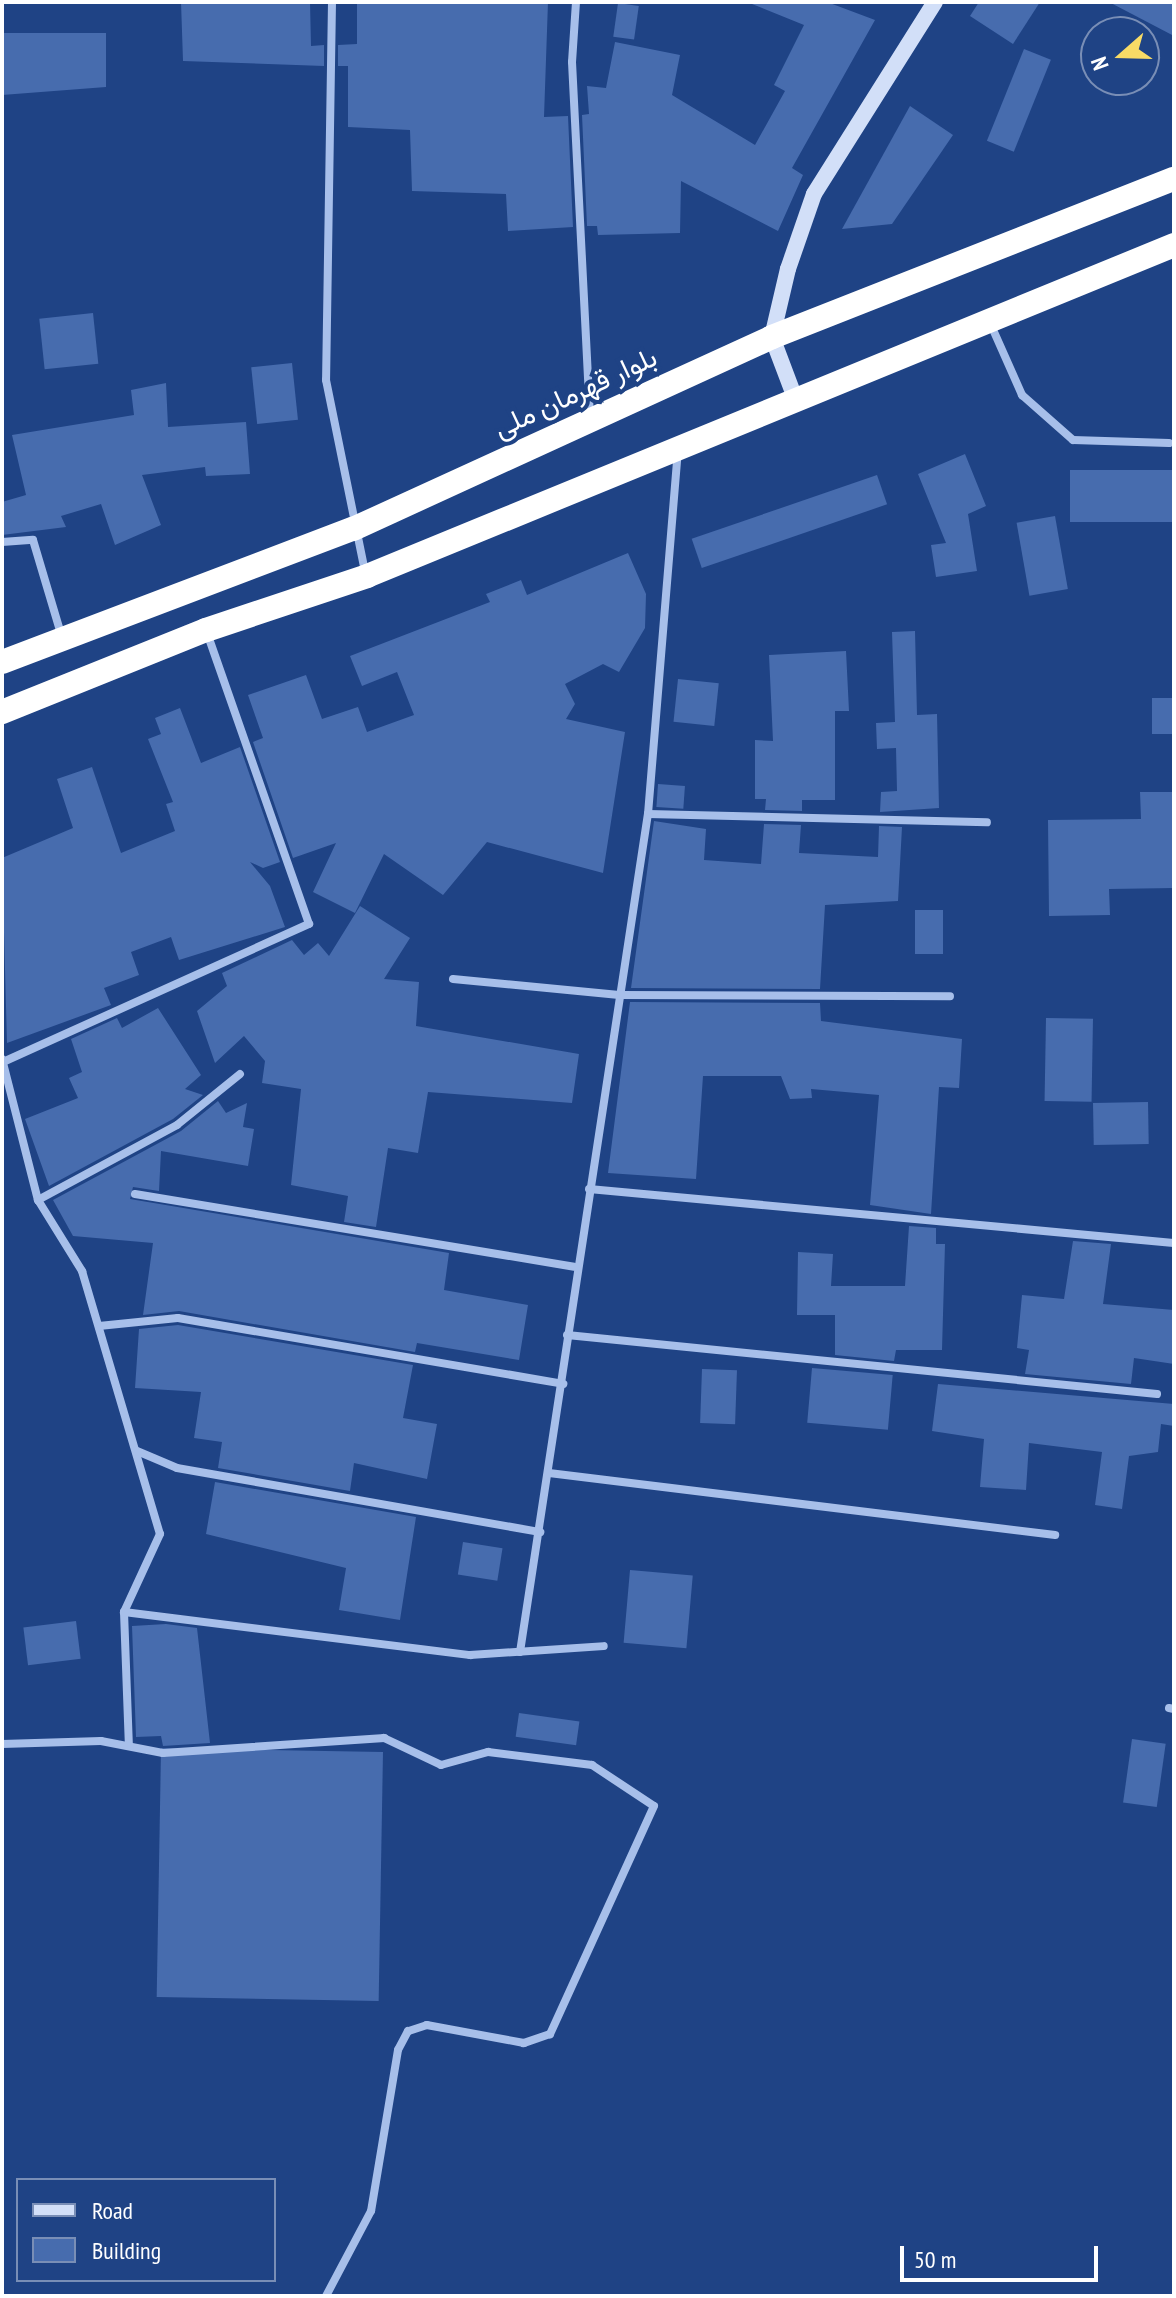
<!DOCTYPE html>
<html>
<head>
<meta charset="utf-8">
<style>
  body { margin:0 }
  #map { position:relative; width:1176px; height:2298px; overflow:hidden; background:#1f4385; font-family:"PT Sans Narrow",Vazirmatn,sans-serif }
  div>[style] { position:absolute }
  .building>* { inset:0; background:#476cae; transform-origin:0 0 }
  .street>* { height:8px; margin:-4px; padding:0 4px; transform-origin:4px; border-radius:4px; background:#a7bfea }
  .secondary>* { height:16px; margin:-8px; padding:0 8px; transform-origin:8px; border-radius:8px; background:#d2dff8 }
  .highway>* { height:24px; margin:-12px; padding:0 12px; transform-origin:12px; border-radius:12px; background:#fff }
  span { translate:-50% -50%; white-space:nowrap; text-align:center; line-height:1.15; -webkit-text-stroke:8px #1f4385; paint-order:stroke }
  .street-label { font-size:28px; color:#fff }
  .frame { position:absolute; inset:0; border:4px solid #fff; pointer-events:none }
  .legend { position:absolute; left:16px; top:2178px; width:260px; height:104px; box-sizing:border-box; background:#1f4385; border:2px solid #798eb6; margin:0; padding:10px 14px; list-style:none; font-size:24px; color:#fff }
  .legend li { display:flex; align-items:center; gap:16px; height:40px }
  .legend b { width:40px; border:2px solid #798eb6 }
  .north { position:absolute; left:1080px; top:16px; width:80px; height:80px; box-sizing:border-box; background:#1f4385; border:2px solid #798eb6; border-radius:50%; rotate:250deg; font-size:22px; font-weight:700; line-height:32px; text-align:center; color:#fff }
  .north::after { content:''; display:block; margin:auto; width:28px; height:36px; background:#f8db66; clip-path:polygon(50% 0,100% 100%,50% 72%,0 100%) }
  .scale { position:absolute; left:900px; top:2246px; width:198px; height:36px; box-sizing:border-box; border:4px solid #fff; border-top:0; padding-left:10px; font-size:24px; line-height:28px; white-space:nowrap; color:#fff; -webkit-text-stroke:6px #1f4385; paint-order:stroke }
</style>
</head>
<body>
<div id="map">
  <div class="building">
    <i style="clip-path:polygon(181px 2px,310px 2px,311px 46px,324px 45px,324px 66px,183px 61px)"></i>
    <i style="clip-path:polygon(357px 2px,548px 2px,544px 117px,568px 116px,573px 227px,508px 231px,506px 194px,412px 191px,410px 130px,348px 127px,348px 66px,338px 66px,338px 45px,357px 44px)"></i>
    <i style="clip-path:polygon(747px 2px,827px 2px,875px 20px,792px 168px,803px 175px,778px 231px,681px 181px,680px 233px,598px 235px,597px 226px,587px 226px,582px 115px,589px 114px,587px 86px,606px 88px,615px 42px,680px 55px,672px 95px,755px 145px,785px 91px,774px 85px,804px 25px)"></i>
    <i style="clip-path:polygon(979px 2px,1040px 2px,1013px 44px,970px 16px)"></i>
    <i style="clip-path:polygon(1109px 2px,1174px 2px,1174px 36px)"></i>
    <i style="left:618px;top:3px;width:21px;height:34px;rotate:8deg"></i>
    <i style="clip-path:polygon(4px 33px,106px 33px,106px 87px,2px 95px)"></i>
    <i style="left:1024px;top:49px;width:29px;height:99px;rotate:22deg"></i>
    <i style="clip-path:polygon(910px 106px,953px 135px,892px 224px,842px 229px)"></i>
    <i style="left:93px;top:313px;width:51px;height:54px;rotate:84deg"></i>
    <i style="left:292px;top:363px;width:57px;height:41px;rotate:84deg"></i>
    <i style="clip-path:polygon(166px 383px,168px 427px,246px 422px,250px 474px,206px 476px,205px 467px,142px 475px,161px 525px,115px 545px,101px 504px,61px 516px,66px 527px,2px 535px,2px 502px,26px 495px,12px 435px,134px 415px,131px 390px)"></i>
    <i style="clip-path:polygon(965px 454px,986px 506px,968px 514px,977px 571px,936px 577px,931px 545px,946px 543px,918px 474px)"></i>
    <i style="left:1174px;top:470px;width:52px;height:104px;rotate:90deg"></i>
    <i style="left:877px;top:475px;width:31px;height:196px;rotate:71deg"></i>
    <i style="left:1055px;top:516px;width:74px;height:39px;rotate:80deg"></i>
    <i style="clip-path:polygon(628px 553px,646px 594px,645px 628px,619px 672px,603px 664px,565px 684px,575px 704px,566px 719px,625px 732px,603px 873px,487px 842px,443px 895px,384px 854px,355px 913px,313px 892px,336px 843px,293px 858px,253px 742px,263px 738px,248px 695px,306px 675px,322px 719px,358px 707px,367px 732px,414px 715px,397px 672px,362px 686px,350px 656px,490px 602px,486px 594px,521px 580px,527px 595px)"></i>
    <i style="clip-path:polygon(915px 631px,917px 715px,937px 714px,939px 808px,880px 812px,881px 792px,897px 791px,896px 748px,877px 749px,876px 723px,895px 722px,892px 632px)"></i>
    <i style="clip-path:polygon(846px 651px,849px 711px,835px 711px,835px 800px,802px 800px,802px 811px,765px 810px,766px 799px,755px 799px,755px 740px,773px 741px,769px 655px)"></i>
    <i style="left:678px;top:679px;width:41px;height:43px;rotate:6deg"></i>
    <i style="left:1174px;top:698px;width:36px;height:22px;rotate:90deg"></i>
    <i style="clip-path:polygon(180px 708px,201px 763px,240px 747px,280px 862px,263px 868px,250px 862px,270px 886px,285px 927px,179px 960px,171px 937px,131px 952px,139px 975px,104px 988px,111px 1005px,7px 1043px,2px 858px,73px 828px,57px 779px,92px 767px,121px 853px,175px 831px,166px 804px,173px 802px,148px 739px,161px 734px,155px 718px)"></i>
    <i style="left:658px;top:784px;width:27px;height:23px;rotate:4deg"></i>
    <i style="clip-path:polygon(1140px 792px,1174px 792px,1174px 888px,1109px 889px,1110px 915px,1049px 916px,1048px 820px,1141px 819px)"></i>
    <i style="clip-path:polygon(654px 821px,706px 829px,704px 860px,761px 864px,764px 824px,801px 825px,799px 853px,878px 857px,879px 826px,902px 827px,898px 901px,825px 905px,820px 989px,631px 988px)"></i>
    <i style="clip-path:polygon(360px 906px,410px 938px,384px 979px,419px 982px,416px 1026px,579px 1054px,572px 1103px,428px 1092px,418px 1153px,388px 1148px,376px 1227px,344px 1222px,348px 1196px,291px 1185px,301px 1089px,262px 1083px,265px 1061px,244px 1036px,215px 1063px,197px 1011px,227px 986px,222px 973px,292px 940px,304px 955px,318px 943px,329px 956px)"></i>
    <i style="left:915px;top:910px;width:28px;height:44px"></i>
    <i style="clip-path:polygon(630px 1002px,820px 1003px,821px 1021px,962px 1039px,959px 1088px,939px 1087px,931px 1214px,870px 1205px,879px 1095px,811px 1089px,812px 1098px,790px 1099px,781px 1076px,703px 1076px,696px 1179px,608px 1173px)"></i>
    <i style="clip-path:polygon(158px 1008px,201px 1075px,185px 1089px,203px 1095px,173px 1119px,49px 1186px,25px 1119px,78px 1098px,69px 1078px,82px 1072px,71px 1039px,117px 1018px,122px 1028px)"></i>
    <i style="left:1046px;top:1018px;width:47px;height:83px;rotate:1deg"></i>
    <i style="clip-path:polygon(218px 1101px,226px 1113px,247px 1103px,243px 1127px,254px 1129px,248px 1166px,161px 1151px,159px 1191px,133px 1187px,130px 1199px,449px 1253px,444px 1290px,528px 1305px,519px 1360px,417px 1343px,415px 1352px,179px 1311px,143px 1315px,153px 1243px,73px 1236px,53px 1200px,181px 1131px)"></i>
    <i style="left:1148px;top:1102px;width:42px;height:55px;rotate:89deg"></i>
    <i style="clip-path:polygon(909px 1226px,936px 1228px,936px 1244px,945px 1244px,942px 1350px,896px 1350px,894px 1361px,835px 1355px,835px 1315px,797px 1315px,798px 1252px,833px 1254px,831px 1286px,905px 1286px)"></i>
    <i style="clip-path:polygon(1073px 1241px,1111px 1244px,1103px 1304px,1174px 1310px,1174px 1364px,1134px 1358px,1131px 1384px,1025px 1374px,1029px 1350px,1017px 1348px,1022px 1295px,1064px 1299px)"></i>
    <i style="clip-path:polygon(178px 1325px,413px 1365px,403px 1418px,437px 1424px,427px 1479px,354px 1463px,350px 1491px,218px 1468px,222px 1442px,194px 1438px,201px 1392px,135px 1388px,139px 1329px)"></i>
    <i style="left:812px;top:1368px;width:81px;height:55px;rotate:5deg"></i>
    <i style="left:702px;top:1369px;width:35px;height:54px;rotate:2deg"></i>
    <i style="clip-path:polygon(938px 1384px,1174px 1404px,1174px 1426px,1161px 1424px,1158px 1452px,1129px 1456px,1122px 1509px,1095px 1505px,1102px 1452px,1029px 1443px,1026px 1490px,980px 1487px,984px 1439px,932px 1431px)"></i>
    <i style="clip-path:polygon(215px 1482px,416px 1517px,400px 1620px,339px 1610px,346px 1568px,206px 1534px)"></i>
    <i style="left:463px;top:1542px;width:40px;height:33px;rotate:9deg"></i>
    <i style="left:630px;top:1570px;width:63px;height:73px;rotate:5deg"></i>
    <i style="left:76px;top:1621px;width:38px;height:53px;rotate:83deg"></i>
    <i style="clip-path:polygon(166px 1624px,197px 1628px,210px 1743px,163px 1746px,161px 1736px,136px 1737px,132px 1626px)"></i>
    <i style="left:519px;top:1713px;width:61px;height:24px;rotate:8deg"></i>
    <i style="left:1132px;top:1739px;width:34px;height:64px;rotate:8deg"></i>
    <i style="left:383px;top:1752px;width:249px;height:222px;rotate:91deg"></i>
  </div>
  <div class="street">
    <i style="left:332px;top:2px;width:378px;rotate:90.9deg"></i>
    <i style="left:326px;top:380px;width:196px;rotate:78.5deg"></i>
    <i style="left:576px;top:2px;width:60px;rotate:93.8deg"></i>
    <i style="left:572px;top:62px;width:354px;rotate:87.1deg"></i>
    <i style="left:991px;top:325px;width:77px;rotate:66.1deg"></i>
    <i style="left:1022px;top:395px;width:68px;rotate:41.4deg"></i>
    <i style="left:1073px;top:440px;width:96px;rotate:1.8deg"></i>
    <i style="left:2px;top:542px;width:31px;rotate:-4deg"></i>
    <i style="left:33px;top:540px;width:101px;rotate:73.4deg"></i>
    <i style="left:648px;top:814px;width:339px;rotate:1.4deg"></i>
    <i style="left:453px;top:979px;width:167px;rotate:5.5deg"></i>
    <i style="left:619px;top:995px;width:331px;rotate:0.2deg"></i>
    <i style="left:2px;top:1059px;width:146px;rotate:75.7deg"></i>
    <i style="left:38px;top:1200px;width:84px;rotate:58.2deg"></i>
    <i style="left:82px;top:1271px;width:274px;rotate:73.5deg"></i>
    <i style="left:160px;top:1534px;width:86px;rotate:114.8deg"></i>
    <i style="left:124px;top:1612px;width:134px;rotate:87.9deg"></i>
    <i style="left:3px;top:1062px;width:336px;rotate:-24.3deg"></i>
    <i style="left:309px;top:924px;width:309px;rotate:-109.3deg"></i>
    <i style="left:589px;top:1189px;width:587px;rotate:5.27deg"></i>
    <i style="left:135px;top:1194px;width:445px;rotate:9.4deg"></i>
    <i style="left:38px;top:1200px;width:158px;rotate:-28.3deg"></i>
    <i style="left:177px;top:1125px;width:81px;rotate:-39deg"></i>
    <i style="left:99px;top:1326px;width:79px;rotate:-5.8deg"></i>
    <i style="left:178px;top:1318px;width:391px;rotate:9.7deg"></i>
    <i style="left:567px;top:1335px;width:593px;rotate:5.71deg"></i>
    <i style="left:137px;top:1451px;width:43px;rotate:23deg"></i>
    <i style="left:177px;top:1468px;width:369px;rotate:10deg"></i>
    <i style="left:549px;top:1473px;width:510px;rotate:6.99deg"></i>
    <i style="left:124px;top:1612px;width:349px;rotate:7.1deg"></i>
    <i style="left:470px;top:1655px;width:134px;rotate:-3.8deg"></i>
    <i style="left:520px;top:1652px;width:848px;rotate:-81.32deg"></i>
    <i style="left:648px;top:814px;width:364px;rotate:-85.3deg"></i>
    <i style="left:1169px;top:1708px;width:5px;rotate:11deg"></i>
    <i style="left:2px;top:1744px;width:99px;rotate:-1.7deg"></i>
    <i style="left:101px;top:1741px;width:63px;rotate:11deg"></i>
    <i style="left:163px;top:1753px;width:222px;rotate:-3.9deg"></i>
    <i style="left:384px;top:1738px;width:63px;rotate:25.3deg"></i>
    <i style="left:441px;top:1765px;width:49px;rotate:-15.5deg"></i>
    <i style="left:488px;top:1752px;width:105px;rotate:7.1deg"></i>
    <i style="left:592px;top:1765px;width:74px;rotate:33.5deg"></i>
    <i style="left:654px;top:1806px;width:251px;rotate:114.5deg"></i>
    <i style="left:550px;top:2034px;width:28px;rotate:161deg"></i>
    <i style="left:524px;top:2043px;width:99px;rotate:-169.5deg"></i>
    <i style="left:427px;top:2025px;width:20px;rotate:162deg"></i>
    <i style="left:408px;top:2031px;width:21px;rotate:118deg"></i>
    <i style="left:398px;top:2050px;width:163px;rotate:99.5deg"></i>
    <i style="left:371px;top:2211px;width:96px;rotate:117.9deg"></i>
  </div>
  <div class="secondary">
    <i style="left:795px;top:398px;width:65px;rotate:-110.7deg"></i>
    <i style="left:772px;top:337px;width:70px;rotate:-76.8deg"></i>
    <i style="left:788px;top:269px;width:79px;rotate:-70.9deg"></i>
    <i style="left:814px;top:194px;width:227px;rotate:-57.8deg"></i>
  </div>
  <div class="highway">
    <i style="left:2px;top:662px;width:375px;rotate:-20.8deg"></i>
    <i style="left:353px;top:529px;width:461px;rotate:-24.6deg"></i>
    <i style="left:772px;top:337px;width:432px;rotate:-21.5deg"></i>
    <i style="left:2px;top:712px;width:220px;rotate:-21.9deg"></i>
    <i style="left:206px;top:630px;width:170px;rotate:-18.5deg"></i>
    <i style="left:367px;top:576px;width:872px;rotate:-22.3deg"></i>
  </div>
  <div class="street-label">
    <span style="left:575px;top:392px;rotate:-25deg">بلوار قهرمان ملی</span>
  </div>
  <div class="frame"></div>
  <ul class="legend">
  <li><b style="height:10px;background:#d2dff8"></b>Road</li>
  <li><b style="height:22px;background:#476cae"></b>Building</li>
  </ul>
  <div class="north">N</div>
  <div class="scale">50 m</div>
</div>
</body>
</html>
